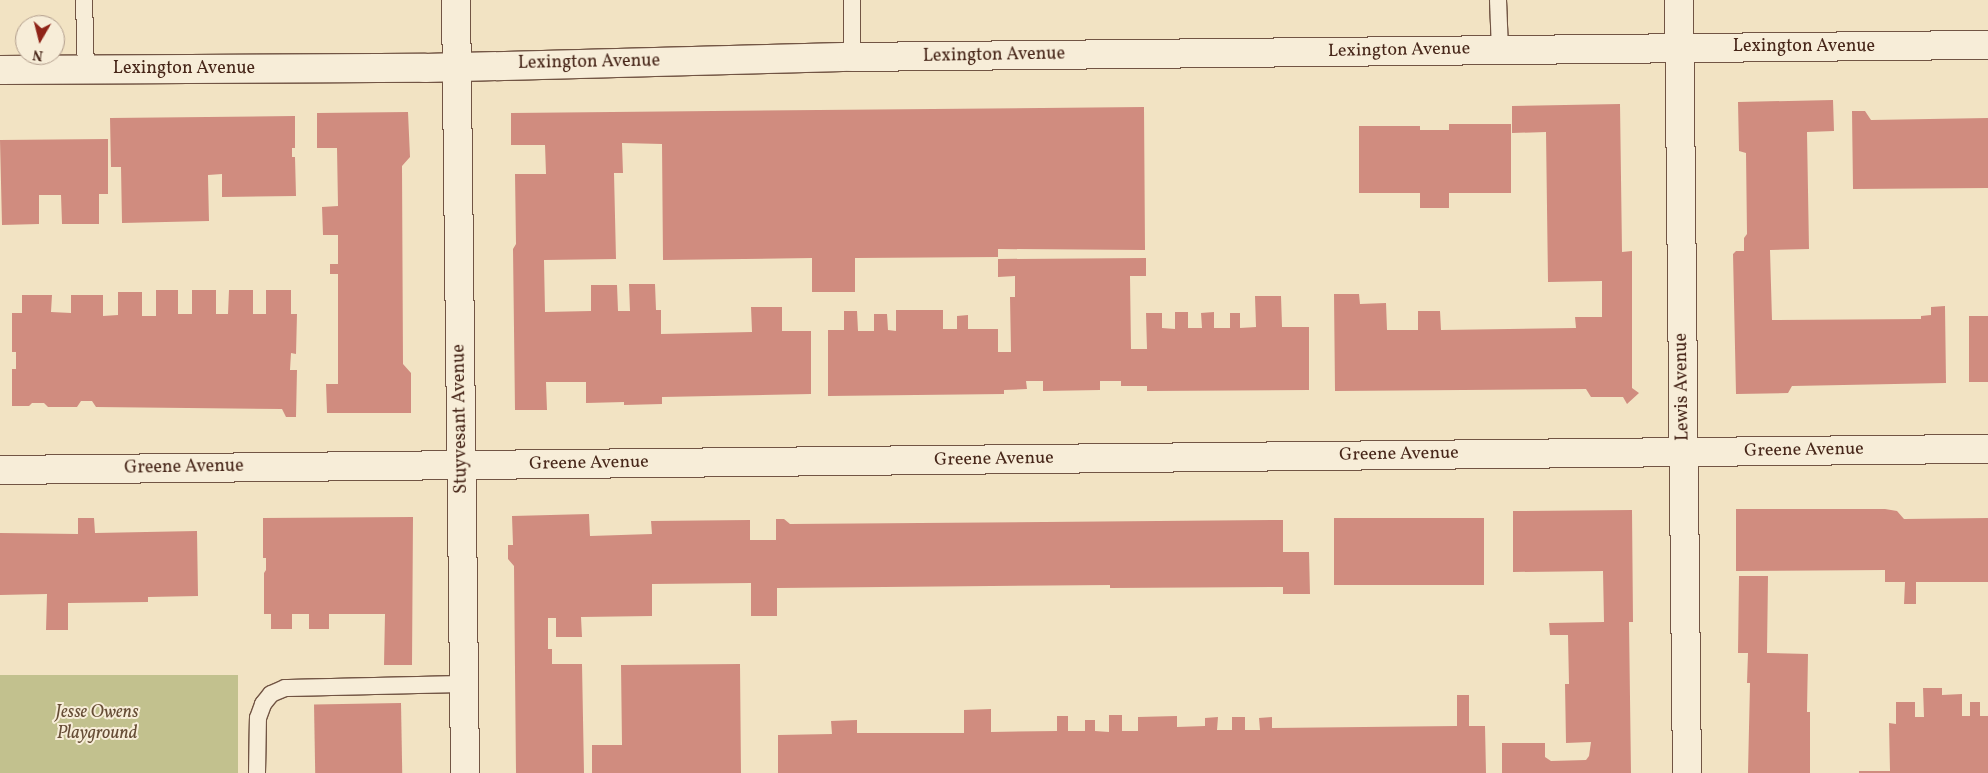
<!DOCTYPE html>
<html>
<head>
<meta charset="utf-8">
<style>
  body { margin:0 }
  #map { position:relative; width:1988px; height:773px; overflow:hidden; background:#f2e3c3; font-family:Vollkorn,serif }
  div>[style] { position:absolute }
  .green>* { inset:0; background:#c2c18e; transform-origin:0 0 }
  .building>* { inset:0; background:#d08c7f; transform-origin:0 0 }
  .roads { filter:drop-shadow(1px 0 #725544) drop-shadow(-1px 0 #725544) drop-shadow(0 1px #725544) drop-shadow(0 -1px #725544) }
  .lane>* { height:16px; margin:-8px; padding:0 8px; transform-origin:8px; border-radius:8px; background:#f7edd8 }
  .street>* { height:28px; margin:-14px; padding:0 14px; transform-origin:14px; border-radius:14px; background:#f7edd8 }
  span { translate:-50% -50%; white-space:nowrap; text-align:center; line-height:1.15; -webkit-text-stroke:4px #f7edd8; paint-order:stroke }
  .street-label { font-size:18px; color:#472619 }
  .park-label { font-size:18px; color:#664d36; font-style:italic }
  .north { position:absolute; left:15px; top:15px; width:50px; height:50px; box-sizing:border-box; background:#f7edd8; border:1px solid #b19d8c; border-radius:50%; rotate:188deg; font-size:14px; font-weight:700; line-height:20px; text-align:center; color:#472619 }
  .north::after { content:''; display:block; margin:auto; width:18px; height:22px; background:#8f2418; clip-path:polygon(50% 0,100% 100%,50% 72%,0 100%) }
</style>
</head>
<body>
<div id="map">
  <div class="green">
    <i style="left:0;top:675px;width:238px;height:98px"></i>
  </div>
  <div class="building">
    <i style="clip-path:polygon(1833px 100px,1834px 131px,1807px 132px,1809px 249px,1770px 250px,1772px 320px,1921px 319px,1921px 316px,1931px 315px,1931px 307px,1945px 306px,1946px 383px,1792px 386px,1788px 393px,1736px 394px,1733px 254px,1736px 251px,1744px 251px,1744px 238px,1747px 234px,1746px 153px,1739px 151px,1738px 102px)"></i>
    <i style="clip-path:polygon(1620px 104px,1622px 252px,1632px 251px,1632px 388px,1639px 393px,1627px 404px,1623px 397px,1591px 397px,1586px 389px,1335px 391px,1334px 294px,1359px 294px,1360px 304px,1386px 303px,1387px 330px,1418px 330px,1418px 311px,1440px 311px,1441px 330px,1576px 328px,1575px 317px,1602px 317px,1602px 281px,1548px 282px,1546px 132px,1512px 133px,1512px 106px)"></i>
    <i style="clip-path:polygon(1144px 107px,1145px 250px,998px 249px,998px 257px,855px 258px,855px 292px,812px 292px,812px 258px,663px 260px,662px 144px,622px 143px,623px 173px,614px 173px,616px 259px,544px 260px,545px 312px,591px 311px,591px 285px,617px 285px,618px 311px,630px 311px,629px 284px,655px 284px,656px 310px,661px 310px,661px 334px,752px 332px,751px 307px,782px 307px,782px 331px,811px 331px,811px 394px,662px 397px,662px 404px,624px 405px,624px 402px,586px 403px,586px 382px,546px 382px,547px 410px,515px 410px,513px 249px,516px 244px,515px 174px,546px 174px,545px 145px,511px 145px,511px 113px)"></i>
    <i style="clip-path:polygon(1852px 111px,1865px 111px,1871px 120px,1988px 118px,1988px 188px,1853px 189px)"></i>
    <i style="clip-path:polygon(408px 112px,410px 157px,402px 166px,403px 364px,411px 373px,411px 413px,327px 413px,326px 384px,338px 384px,338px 274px,330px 274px,330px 264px,338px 264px,338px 235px,323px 235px,322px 207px,338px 206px,337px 148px,317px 148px,317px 113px)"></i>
    <i style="clip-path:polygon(295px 116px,295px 148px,292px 148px,292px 157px,295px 157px,296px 196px,222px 197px,222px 174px,208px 175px,209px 221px,122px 223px,121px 167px,111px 167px,110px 118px)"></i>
    <i style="clip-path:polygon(1449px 124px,1511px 124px,1511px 193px,1449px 193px,1449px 208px,1420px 208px,1420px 193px,1359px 193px,1359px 126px,1420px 126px,1420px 130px,1449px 130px)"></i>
    <i style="clip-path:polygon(108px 139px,108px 194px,99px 194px,99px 224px,62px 224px,61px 195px,39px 195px,39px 224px,2px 225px,0 140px)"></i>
    <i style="clip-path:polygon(1146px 258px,1146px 276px,1130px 276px,1131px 349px,1147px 349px,1146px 313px,1162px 313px,1162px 328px,1175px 329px,1175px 312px,1188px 312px,1188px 328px,1202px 328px,1201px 313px,1214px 312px,1214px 328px,1230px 328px,1230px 313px,1240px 313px,1240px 328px,1256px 327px,1255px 296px,1281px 296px,1282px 327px,1309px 327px,1309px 390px,1147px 391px,1147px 386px,1121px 386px,1121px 381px,1100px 381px,1100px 390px,1043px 391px,1043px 381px,1026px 381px,1027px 389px,1004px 390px,1004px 394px,828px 396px,828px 330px,844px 330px,844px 311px,857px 311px,858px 331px,874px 331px,874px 314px,887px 314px,888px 330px,896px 331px,896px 310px,943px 310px,943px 329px,957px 329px,957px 316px,968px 315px,968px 329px,998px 329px,998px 352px,1011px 352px,1010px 297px,1015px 297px,1015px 276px,998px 277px,998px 259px)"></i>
    <i style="clip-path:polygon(156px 290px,178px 290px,178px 314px,192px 314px,192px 290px,216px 290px,216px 314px,228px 314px,229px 290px,253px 290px,253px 314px,266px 314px,266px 290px,291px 290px,291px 314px,297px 314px,296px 354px,291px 353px,290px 370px,297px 370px,296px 417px,286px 417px,282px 409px,96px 407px,92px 401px,81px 401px,77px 407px,48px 407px,44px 403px,32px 403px,29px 406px,12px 406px,12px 369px,16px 369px,16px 352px,12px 352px,12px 313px,22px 313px,22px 295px,52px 295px,51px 312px,71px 313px,71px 295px,103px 295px,103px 316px,118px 315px,118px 292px,142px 292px,142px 316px,156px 316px)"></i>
    <i style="left:1988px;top:316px;width:66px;height:19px;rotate:90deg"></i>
    <i style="clip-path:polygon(1736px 509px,1885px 509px,1897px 511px,1904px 519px,1988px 518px,1988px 582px,1916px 582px,1916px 604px,1904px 604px,1905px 582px,1885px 582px,1885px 570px,1736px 571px)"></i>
    <i style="clip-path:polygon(1632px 510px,1633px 622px,1629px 622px,1631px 773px,1502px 773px,1502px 743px,1545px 743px,1545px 757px,1551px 761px,1586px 760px,1589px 756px,1591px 742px,1566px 743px,1565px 684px,1569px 684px,1568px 635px,1550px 635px,1549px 623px,1604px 622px,1603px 571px,1513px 572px,1513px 511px)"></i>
    <i style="clip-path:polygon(589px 514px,590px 536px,652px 534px,651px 521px,750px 520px,750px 540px,776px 540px,776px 519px,784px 519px,790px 524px,1283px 520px,1283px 552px,1309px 552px,1310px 594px,1283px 594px,1283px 587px,1110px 588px,1110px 585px,777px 588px,777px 616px,751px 616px,751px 583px,652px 584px,652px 616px,581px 617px,582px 637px,556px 637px,556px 618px,548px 618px,548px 649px,552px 649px,552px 664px,582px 664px,584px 773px,516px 773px,514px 566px,508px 559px,508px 545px,513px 545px,512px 516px)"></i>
    <i style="clip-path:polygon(413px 517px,412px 665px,384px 665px,385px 614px,329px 614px,329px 629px,309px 629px,309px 614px,292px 614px,292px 629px,271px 629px,271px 614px,264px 614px,264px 573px,266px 570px,266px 558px,263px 558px,263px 518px)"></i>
    <i style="clip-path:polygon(78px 518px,94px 518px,95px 533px,197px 531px,198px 596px,148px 597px,148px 602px,68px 603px,68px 630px,46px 630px,47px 594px,0 595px,0 533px,78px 534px)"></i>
    <i style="left:1484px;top:518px;width:67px;height:150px;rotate:90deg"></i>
    <i style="clip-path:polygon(1739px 576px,1768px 576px,1767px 653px,1808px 654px,1807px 712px,1810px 712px,1810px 773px,1748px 773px,1750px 683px,1747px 683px,1748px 653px,1738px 653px)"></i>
    <i style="clip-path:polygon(740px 664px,741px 773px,592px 773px,592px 745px,622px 745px,621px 665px)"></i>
    <i style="clip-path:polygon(1923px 688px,1942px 688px,1942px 695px,1962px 694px,1962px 716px,1970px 716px,1970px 702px,1980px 702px,1980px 716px,1988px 716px,1988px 773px,1859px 773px,1859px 771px,1890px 771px,1889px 723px,1896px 724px,1896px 702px,1915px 702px,1915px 717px,1924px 717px)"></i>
    <i style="clip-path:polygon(1457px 695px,1469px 695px,1469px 726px,1485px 726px,1486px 773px,778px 773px,778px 735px,832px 734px,831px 721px,857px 720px,857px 733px,964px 733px,964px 710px,991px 709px,991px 732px,1057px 731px,1057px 716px,1068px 716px,1068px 731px,1085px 731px,1085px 720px,1095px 720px,1095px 731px,1109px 732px,1109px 715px,1122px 715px,1122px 731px,1138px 731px,1138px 717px,1177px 716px,1177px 727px,1205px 726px,1205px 718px,1218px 717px,1217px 730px,1232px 730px,1232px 717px,1245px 717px,1245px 730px,1260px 730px,1259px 718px,1272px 717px,1272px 728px,1457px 726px)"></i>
    <i style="left:401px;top:703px;width:70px;height:87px;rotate:89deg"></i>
  </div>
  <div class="roads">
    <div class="lane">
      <i style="left:84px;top:0;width:70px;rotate:88.4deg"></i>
      <i style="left:1498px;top:0;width:50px;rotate:87.7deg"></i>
      <i style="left:852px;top:57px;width:57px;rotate:-90deg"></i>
      <i style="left:257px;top:773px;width:55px;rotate:-89deg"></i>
      <i style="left:258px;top:718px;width:15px;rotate:-70deg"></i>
      <i style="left:263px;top:704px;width:13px;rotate:-51deg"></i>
      <i style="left:271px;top:694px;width:15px;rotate:-23deg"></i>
      <i style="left:285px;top:688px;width:179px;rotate:-1.3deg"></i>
    </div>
    <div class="street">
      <i style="left:456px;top:0;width:773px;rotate:89.33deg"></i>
      <i style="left:1679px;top:0;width:773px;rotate:89.41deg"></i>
      <i style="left:0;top:70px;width:425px;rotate:-0.3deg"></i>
      <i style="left:425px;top:68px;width:427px;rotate:-1.5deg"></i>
      <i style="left:852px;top:57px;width:1136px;rotate:-0.61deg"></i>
      <i style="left:0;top:470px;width:1988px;rotate:-0.61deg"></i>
    </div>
  </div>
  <div class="street-label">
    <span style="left:1804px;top:47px">Lexington Avenue</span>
    <span style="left:1399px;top:51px;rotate:-1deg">Lexington Avenue</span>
    <span style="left:994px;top:56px;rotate:-1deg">Lexington Avenue</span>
    <span style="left:589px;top:63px;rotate:-1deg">Lexington Avenue</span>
    <span style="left:184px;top:69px">Lexington Avenue</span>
    <span style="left:1683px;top:387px;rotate:-91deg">Lewis Avenue</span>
    <span style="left:461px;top:419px;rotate:-91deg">Stuyvesant Avenue</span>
    <span style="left:1804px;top:451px;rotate:-1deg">Greene Avenue</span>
    <span style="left:1399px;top:455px;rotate:-1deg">Greene Avenue</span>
    <span style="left:994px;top:460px;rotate:-1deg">Greene Avenue</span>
    <span style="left:589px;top:464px;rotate:-1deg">Greene Avenue</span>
    <span style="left:184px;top:468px;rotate:-1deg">Greene Avenue</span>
  </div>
  <div class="park-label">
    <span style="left:97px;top:724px">Jesse Owens<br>Playground</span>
  </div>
  <div class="north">N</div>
</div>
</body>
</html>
